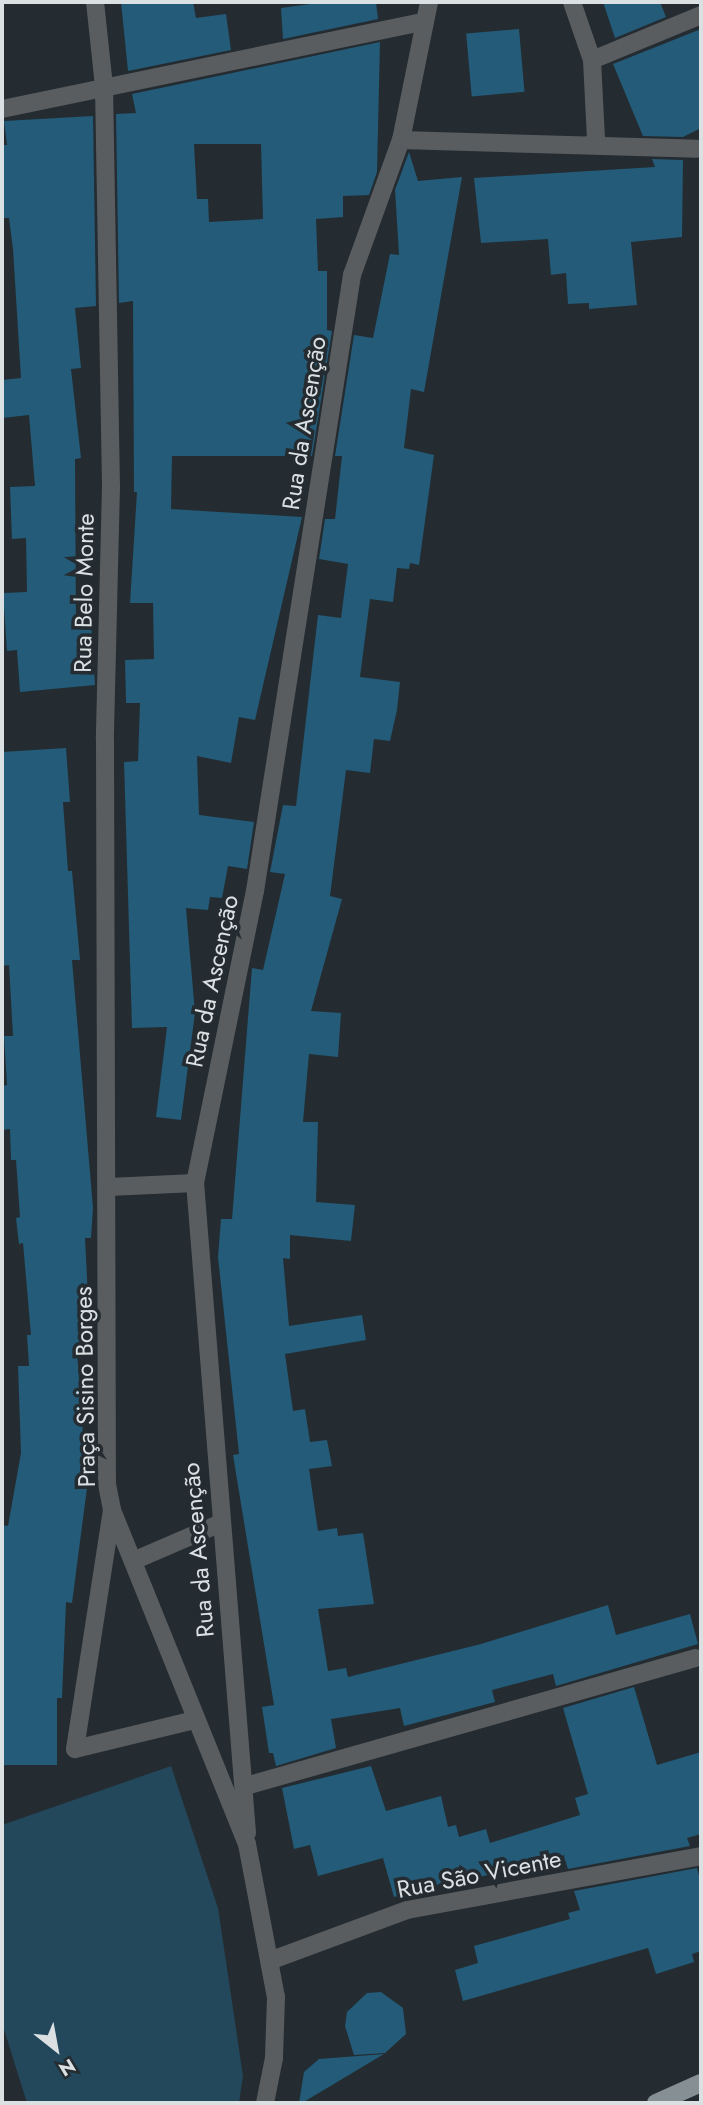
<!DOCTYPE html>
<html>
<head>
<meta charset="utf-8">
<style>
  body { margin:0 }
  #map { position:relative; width:703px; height:2105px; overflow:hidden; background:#242c31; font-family:Jost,sans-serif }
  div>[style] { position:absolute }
  .green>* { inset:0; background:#23475b }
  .building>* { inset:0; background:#235b78; transform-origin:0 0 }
  .minor>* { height:18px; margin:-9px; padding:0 9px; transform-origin:9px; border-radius:9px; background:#595d60 }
  .tertiary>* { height:18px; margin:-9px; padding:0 9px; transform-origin:9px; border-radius:9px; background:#595d60 }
  .primary>* { height:18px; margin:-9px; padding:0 9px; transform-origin:9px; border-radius:9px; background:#868f94 }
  span { translate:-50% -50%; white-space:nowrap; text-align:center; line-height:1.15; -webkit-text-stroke:7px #242c31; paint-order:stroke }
  .street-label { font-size:24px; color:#dbe0e3 }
  .frame { position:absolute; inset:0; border:4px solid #dbe0e3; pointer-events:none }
  .north { position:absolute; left:21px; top:2014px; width:70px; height:70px; -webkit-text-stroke:5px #242c31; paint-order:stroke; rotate:149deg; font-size:19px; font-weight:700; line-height:28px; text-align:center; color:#dbe0e3 }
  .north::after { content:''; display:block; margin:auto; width:24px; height:32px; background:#dbe0e3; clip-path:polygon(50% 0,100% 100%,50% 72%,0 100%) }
</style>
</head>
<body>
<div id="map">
  <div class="green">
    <i style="clip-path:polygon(171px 1766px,218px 1908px,243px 2076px,239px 2103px,27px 2103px,2px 2023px,2px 1825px)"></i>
  </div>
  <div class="building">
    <i style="clip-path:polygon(121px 2px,193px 2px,196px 18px,226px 14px,231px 50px,128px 71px)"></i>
    <i style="clip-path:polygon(325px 2px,376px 2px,378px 19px,283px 39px,281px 8px)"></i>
    <i style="clip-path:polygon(603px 2px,660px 2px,666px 17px,615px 38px)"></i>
    <i style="left:519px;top:29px;width:63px;height:53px;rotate:85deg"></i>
    <i style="clip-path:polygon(701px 29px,701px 128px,683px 137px,643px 136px,613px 64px)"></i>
    <i style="clip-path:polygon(evenodd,380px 42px,377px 172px,369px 195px,343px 196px,343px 217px,316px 219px,318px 271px,327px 271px,327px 330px,332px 331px,312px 456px,172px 456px,171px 509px,302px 517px,255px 720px,239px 717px,231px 763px,197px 756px,199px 815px,254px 822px,247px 869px,228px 866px,222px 898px,210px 897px,208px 910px,186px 908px,195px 1013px,181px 1120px,156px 1117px,167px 1027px,132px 1028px,124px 762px,138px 761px,140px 703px,126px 703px,125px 660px,154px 659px,153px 603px,130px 603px,137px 492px,134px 492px,133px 301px,119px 303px,116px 114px,136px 113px,132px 94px,380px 42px,194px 144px,261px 144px,263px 219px,209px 222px,208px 199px,197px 199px,194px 144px)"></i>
    <i style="clip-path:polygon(93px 116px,96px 306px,75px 308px,81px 368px,71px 369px,81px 458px,75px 459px,76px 623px,91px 622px,95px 685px,20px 692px,17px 650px,7px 651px,3px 593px,27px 592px,26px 538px,12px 539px,10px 487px,35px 486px,29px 415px,2px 418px,2px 380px,21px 378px,13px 249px,9px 218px,2px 218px,2px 145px,7px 145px,4px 121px)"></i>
    <i style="clip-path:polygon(409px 152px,418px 181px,462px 177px,424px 392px,411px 389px,404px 448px,434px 455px,419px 565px,410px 563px,409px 569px,397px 568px,393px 602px,370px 599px,360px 677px,400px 682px,397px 710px,390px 741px,374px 739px,370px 773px,346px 770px,330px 896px,342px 899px,311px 1011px,341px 1013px,338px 1057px,309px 1054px,303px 1122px,318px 1122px,316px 1202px,355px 1205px,351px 1241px,290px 1235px,290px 1259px,283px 1258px,289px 1326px,362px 1315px,366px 1340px,285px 1354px,293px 1411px,305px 1409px,310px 1442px,327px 1440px,332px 1466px,309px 1469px,318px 1531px,337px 1528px,338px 1536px,363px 1533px,374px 1604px,318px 1609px,328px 1671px,346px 1668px,348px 1677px,481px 1644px,608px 1605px,616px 1635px,690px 1614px,698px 1644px,556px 1686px,553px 1674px,492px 1690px,495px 1702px,404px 1726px,400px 1708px,331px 1719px,336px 1748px,276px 1766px,273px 1753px,269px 1753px,262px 1707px,274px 1705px,233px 1455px,239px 1454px,218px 1257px,221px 1219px,232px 1219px,252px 968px,263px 970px,285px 874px,270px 872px,283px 805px,296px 806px,318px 615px,341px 618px,348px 564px,319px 559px,325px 519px,335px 519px,342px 456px,335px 456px,354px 335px,373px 338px,390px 254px,399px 255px,395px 190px)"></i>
    <i style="clip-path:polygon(652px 159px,683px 160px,682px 237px,631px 242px,637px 305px,589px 309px,589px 303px,568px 304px,566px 273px,551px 275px,548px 239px,481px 243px,474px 178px,655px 167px)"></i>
    <i style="clip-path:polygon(66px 748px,70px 802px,63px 802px,68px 871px,72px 871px,80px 960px,72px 960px,93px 1208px,91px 1238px,85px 1238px,89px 1317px,82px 1318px,85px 1351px,77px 1352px,87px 1488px,72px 1603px,66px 1602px,62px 1698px,57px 1698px,57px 1765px,2px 1765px,2px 1525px,8px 1526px,21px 1453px,18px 1366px,29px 1366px,27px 1335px,31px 1335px,23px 1243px,19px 1244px,16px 1218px,20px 1217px,16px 1160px,11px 1160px,10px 1129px,2px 1130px,2px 1086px,7px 1085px,4px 1036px,13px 1036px,9px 965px,2px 966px,2px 752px)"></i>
    <i style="clip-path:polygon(634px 1687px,657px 1765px,701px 1752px,701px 1834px,687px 1838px,690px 1846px,568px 1869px,564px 1857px,475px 1878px,474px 1874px,394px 1897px,383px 1858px,318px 1876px,310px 1845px,294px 1849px,282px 1788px,371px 1766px,386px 1811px,441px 1796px,448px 1827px,456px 1825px,459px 1837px,486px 1829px,490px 1843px,580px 1815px,575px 1798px,588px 1794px,563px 1708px)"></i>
    <i style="clip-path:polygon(697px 1868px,701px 1883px,701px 1951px,692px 1954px,694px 1962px,656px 1974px,648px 1948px,463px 2001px,455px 1970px,478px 1963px,474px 1946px,570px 1919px,568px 1913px,580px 1910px,574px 1891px)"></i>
    <i style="clip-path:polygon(381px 1992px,403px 2008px,406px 2034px,385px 2053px,354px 2055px,345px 2026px,347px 2012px,367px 1993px)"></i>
    <i style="clip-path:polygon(384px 2054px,302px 2103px,299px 2103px,304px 2072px,319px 2059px)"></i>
  </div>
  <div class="minor">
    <i style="left:572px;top:2px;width:61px;rotate:71deg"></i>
    <i style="left:592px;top:60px;width:79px;rotate:87.1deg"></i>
    <i style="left:596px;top:139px;width:6px;rotate:135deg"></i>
    <i style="left:592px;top:60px;width:118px;rotate:-22.4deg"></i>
    <i style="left:2px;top:109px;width:429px;rotate:-11.7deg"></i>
    <i style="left:401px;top:140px;width:296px;rotate:1.7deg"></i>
    <i style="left:109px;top:1187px;width:86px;rotate:-2.7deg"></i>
    <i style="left:112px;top:1510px;width:242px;rotate:98.8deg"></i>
    <i style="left:75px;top:1749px;width:123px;rotate:-13.6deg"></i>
    <i style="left:133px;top:1561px;width:94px;rotate:-23.3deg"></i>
    <i style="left:246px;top:1786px;width:467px;rotate:-15.9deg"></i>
    <i style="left:272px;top:1960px;width:144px;rotate:-20.3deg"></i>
    <i style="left:407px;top:1910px;width:299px;rotate:-10.4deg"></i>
  </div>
  <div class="tertiary">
    <i style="left:95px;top:2px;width:84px;rotate:83.9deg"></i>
    <i style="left:104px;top:86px;width:400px;rotate:89deg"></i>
    <i style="left:111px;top:486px;width:254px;rotate:91.4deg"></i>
    <i style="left:105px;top:740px;width:744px;rotate:89.85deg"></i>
    <i style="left:107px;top:1484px;width:26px;rotate:79deg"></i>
    <i style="left:112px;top:1510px;width:360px;rotate:68deg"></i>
    <i style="left:247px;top:1844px;width:156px;rotate:79.3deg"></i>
    <i style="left:276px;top:1997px;width:61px;rotate:91.9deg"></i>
    <i style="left:274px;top:2058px;width:46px;rotate:101.3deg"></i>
    <i style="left:247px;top:1833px;width:652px;rotate:-94.57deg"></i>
    <i style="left:195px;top:1183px;width:298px;rotate:-78.4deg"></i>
    <i style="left:255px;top:891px;width:624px;rotate:-81.05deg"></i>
    <i style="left:352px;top:275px;width:144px;rotate:-70.1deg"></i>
    <i style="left:401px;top:140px;width:141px;rotate:-78.5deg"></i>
  </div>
  <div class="primary">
    <i style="left:656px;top:2103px;width:49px;rotate:-24deg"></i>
  </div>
  <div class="street-label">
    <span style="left:304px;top:423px;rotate:-81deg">Rua da Ascenção</span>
    <span style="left:84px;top:593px;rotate:-89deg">Rua Belo Monte</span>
    <span style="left:212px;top:981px;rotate:-78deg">Rua da Ascenção</span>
    <span style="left:85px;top:1387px;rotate:-91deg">Praça Sisino Borges</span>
    <span style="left:198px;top:1550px;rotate:-95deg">Rua da Ascenção</span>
    <span style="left:479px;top:1874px;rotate:-11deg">Rua São Vicente</span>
  </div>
  <div class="frame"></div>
  <div class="north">N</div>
</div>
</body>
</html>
